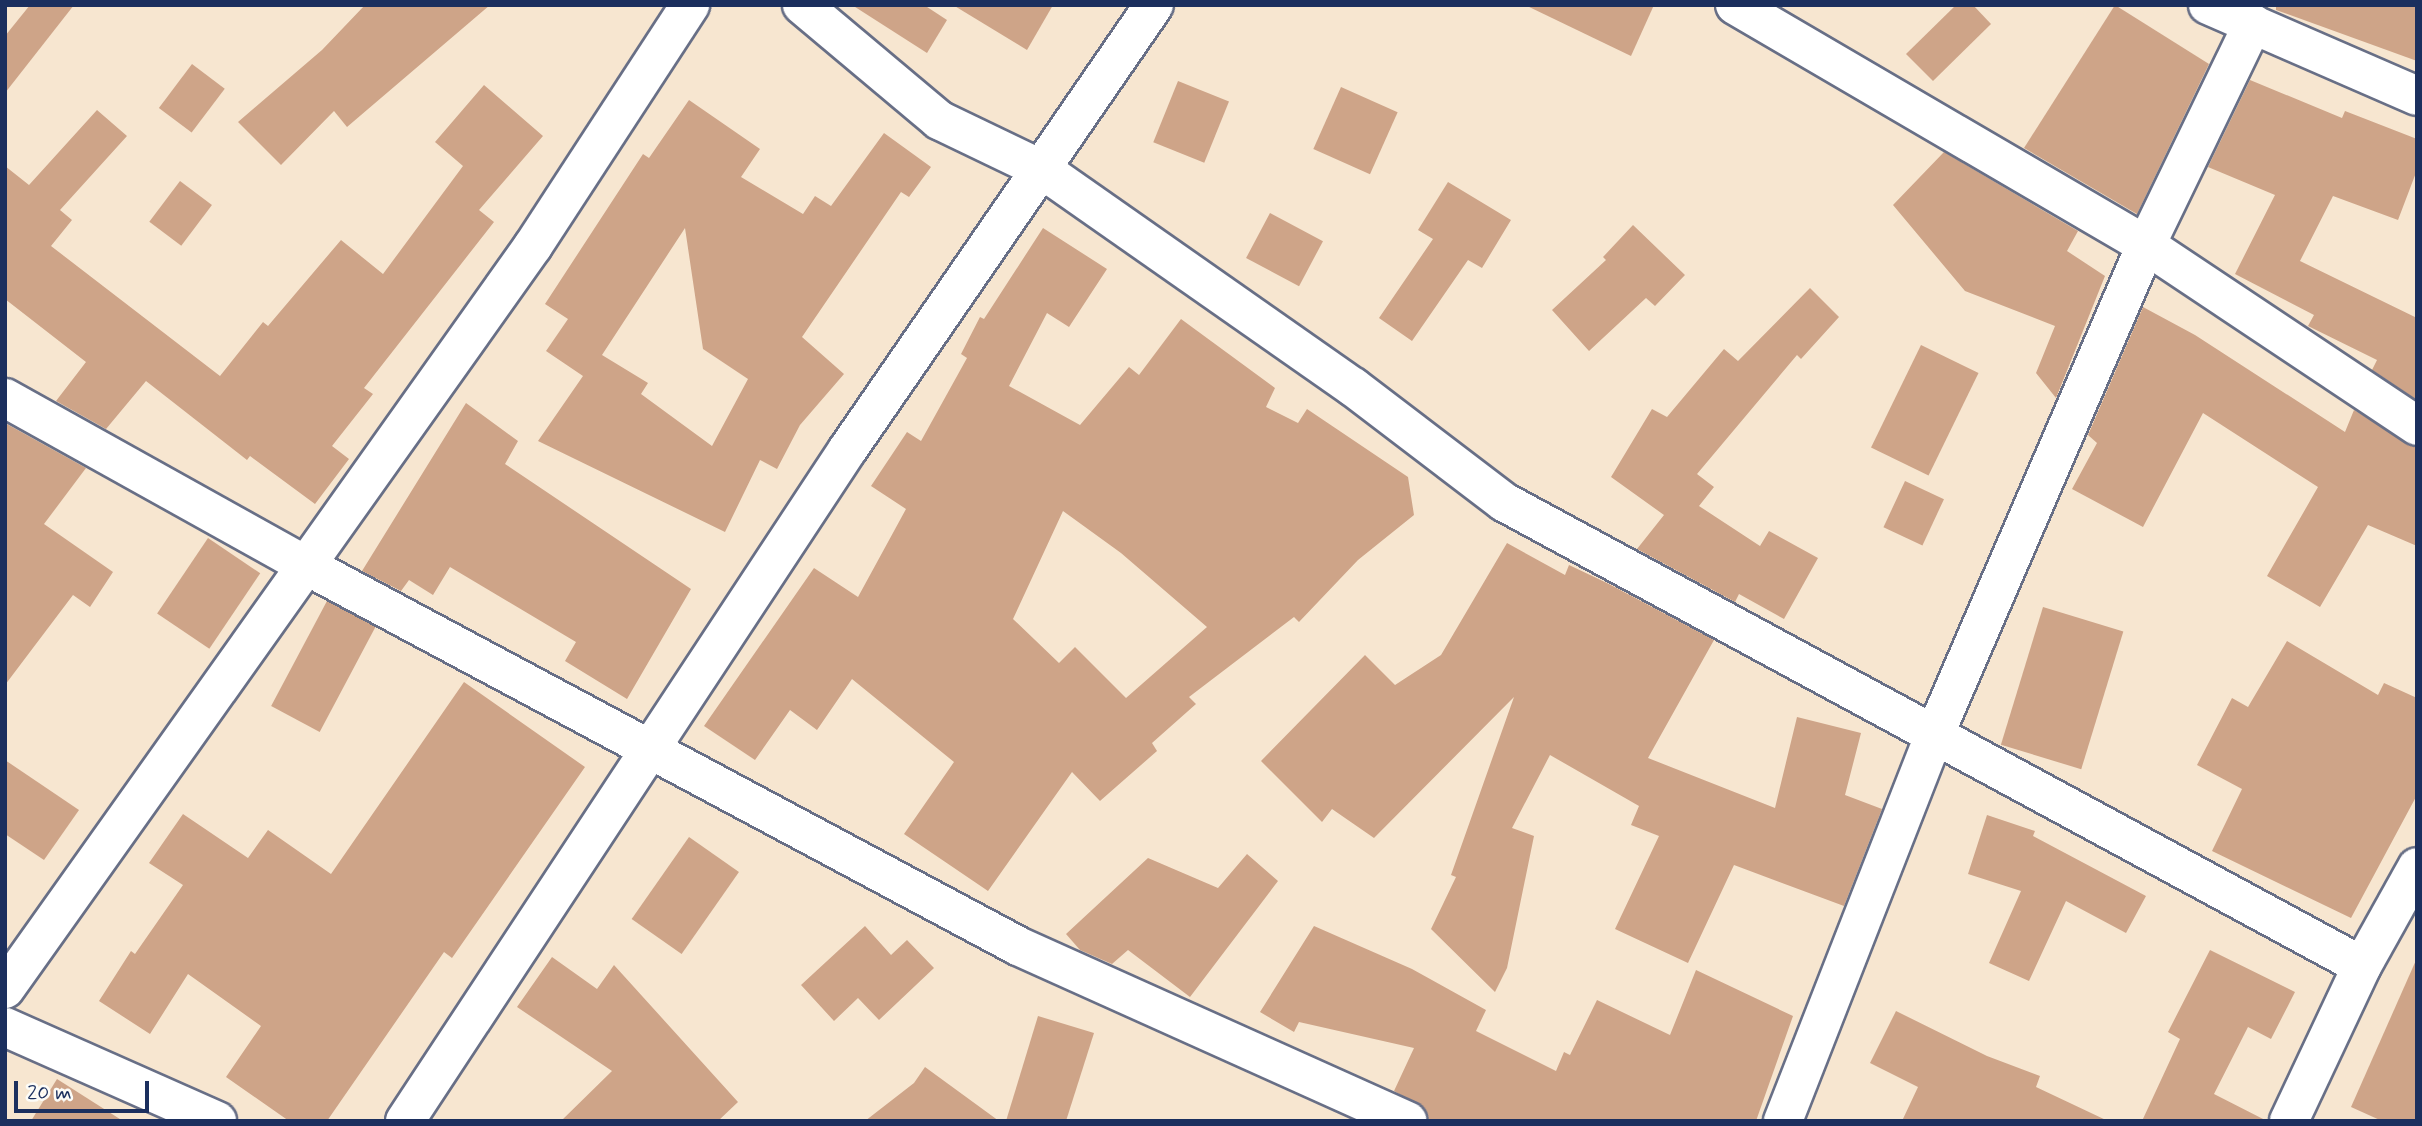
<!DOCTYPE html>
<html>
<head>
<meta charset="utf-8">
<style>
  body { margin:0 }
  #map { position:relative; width:2422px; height:1126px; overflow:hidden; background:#f7e6d0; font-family:Mynerve,sans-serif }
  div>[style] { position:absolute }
  .building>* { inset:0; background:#cea488; transform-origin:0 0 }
  .roads { filter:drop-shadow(2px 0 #686f86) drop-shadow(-2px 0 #686f86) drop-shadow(0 2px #686f86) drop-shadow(0 -2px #686f86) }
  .minor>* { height:38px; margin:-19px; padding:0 19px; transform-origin:19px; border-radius:19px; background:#fff }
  span { translate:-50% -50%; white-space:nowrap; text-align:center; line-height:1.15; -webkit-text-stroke:6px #fdfcf7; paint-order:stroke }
  .frame { position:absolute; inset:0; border:7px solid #1b2f5e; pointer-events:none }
  .scale { position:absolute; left:14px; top:1081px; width:135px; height:32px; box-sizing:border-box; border:4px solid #1b2f5e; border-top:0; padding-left:9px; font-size:21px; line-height:24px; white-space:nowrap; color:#1b2f5e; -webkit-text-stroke:5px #fdfcf7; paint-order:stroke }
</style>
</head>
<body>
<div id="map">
  <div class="building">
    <i style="clip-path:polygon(30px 5px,74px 5px,5px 93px,5px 36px)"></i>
    <i style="clip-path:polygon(365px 5px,490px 5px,347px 127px,334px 111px,281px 165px,238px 122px,322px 50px)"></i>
    <i style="clip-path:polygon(852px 5px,924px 5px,947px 20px,927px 53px)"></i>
    <i style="clip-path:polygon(953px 5px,1053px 5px,1027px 50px)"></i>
    <i style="clip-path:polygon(1525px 5px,1654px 5px,1631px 56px)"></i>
    <i style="clip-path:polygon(1956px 5px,1973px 5px,1991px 24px,1933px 81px,1906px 54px)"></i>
    <i style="clip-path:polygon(2115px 5px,2209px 64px,2137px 214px,2024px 148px)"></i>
    <i style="clip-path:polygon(2276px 5px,2417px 5px,2417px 61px,2276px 10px)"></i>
    <i style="left:192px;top:64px;width:41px;height:55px;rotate:37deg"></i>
    <i style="clip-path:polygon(2250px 80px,2342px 118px,2345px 111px,2417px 139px,2417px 170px,2398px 220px,2333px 196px,2300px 261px,2417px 318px,2417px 400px,2372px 370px,2377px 360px,2308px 326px,2314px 315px,2235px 274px,2275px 195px,2208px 167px)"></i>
    <i style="left:1178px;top:81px;width:55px;height:66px;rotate:22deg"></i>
    <i style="clip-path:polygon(484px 85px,543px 136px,479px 210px,494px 222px,364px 388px,373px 394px,332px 446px,349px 459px,315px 504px,250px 456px,247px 460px,146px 381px,106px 429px,56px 401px,86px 362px,5px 299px,5px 166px,29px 185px,97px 110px,127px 136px,60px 210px,72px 220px,51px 246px,220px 376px,263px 322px,268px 326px,341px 240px,383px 274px,463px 166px,435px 142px)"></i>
    <i style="left:1341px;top:87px;width:62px;height:68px;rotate:24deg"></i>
    <i style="clip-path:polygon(evenodd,689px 100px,760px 149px,741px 177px,803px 214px,815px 196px,831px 206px,884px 133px,931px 167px,909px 197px,901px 192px,802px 337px,844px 374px,800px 425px,777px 469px,760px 460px,725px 532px,538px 441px,583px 376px,546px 351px,568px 319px,545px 304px,643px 154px,649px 158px,689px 100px,685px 228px,703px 349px,748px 379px,712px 446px,641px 394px,648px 383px,602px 355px,685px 228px)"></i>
    <i style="clip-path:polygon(1944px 152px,2078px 231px,2067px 251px,2105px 276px,2056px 398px,2036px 373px,2055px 326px,1965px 291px,1893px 205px)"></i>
    <i style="left:180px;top:181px;width:40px;height:51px;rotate:37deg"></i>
    <i style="clip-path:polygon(1448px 182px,1511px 220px,1482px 268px,1468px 260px,1412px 341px,1379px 318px,1433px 239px,1418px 230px)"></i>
    <i style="left:1270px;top:213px;width:60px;height:51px;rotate:28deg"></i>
    <i style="clip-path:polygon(1633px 225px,1685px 275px,1655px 306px,1646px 298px,1589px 351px,1552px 310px,1606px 260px,1603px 257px)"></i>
    <i style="clip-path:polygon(evenodd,1043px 228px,1107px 269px,1069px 327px,1047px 313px,1009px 386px,1080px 425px,1129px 367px,1139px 375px,1181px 319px,1275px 388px,1266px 407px,1298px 423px,1307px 409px,1408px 477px,1414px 515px,1358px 560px,1299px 622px,1294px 617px,1189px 697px,1196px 704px,1152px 743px,1157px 751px,1100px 801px,1072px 772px,988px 891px,904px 834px,954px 762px,852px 679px,817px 730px,790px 710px,755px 760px,704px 726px,814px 568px,858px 597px,906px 509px,871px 486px,907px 432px,921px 441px,967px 358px,961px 354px,980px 317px,984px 319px,1043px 228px,1063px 511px,1121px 553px,1207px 627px,1126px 698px,1075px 647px,1059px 663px,1013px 619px,1063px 511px)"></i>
    <i style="clip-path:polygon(1810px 288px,1839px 317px,1801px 359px,1797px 355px,1697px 474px,1714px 487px,1699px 506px,1760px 546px,1769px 531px,1818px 558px,1784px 619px,1739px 594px,1735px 602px,1637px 549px,1664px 515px,1611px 477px,1652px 409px,1667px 417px,1724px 349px,1738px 361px)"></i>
    <i style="clip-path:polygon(2143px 307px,2195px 335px,2345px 432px,2354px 410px,2417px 448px,2417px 546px,2368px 525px,2320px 607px,2267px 576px,2318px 487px,2203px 413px,2143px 527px,2072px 489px,2097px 443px,2088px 435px)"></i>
    <i style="left:1921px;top:345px;width:64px;height:114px;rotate:26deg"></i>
    <i style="clip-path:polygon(466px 403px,518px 441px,505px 464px,691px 589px,627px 699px,565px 661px,576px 642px,450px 567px,433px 595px,409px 580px,401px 591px,362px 571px)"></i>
    <i style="clip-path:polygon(5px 423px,86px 468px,44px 524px,113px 572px,90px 607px,73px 595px,5px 685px)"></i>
    <i style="left:1905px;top:481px;width:43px;height:51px;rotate:25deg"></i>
    <i style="left:208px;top:538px;width:63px;height:91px;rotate:34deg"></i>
    <i style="clip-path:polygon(1507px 543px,1565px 575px,1569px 565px,1609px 584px,1714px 640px,1648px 758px,1775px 808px,1797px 717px,1861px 733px,1845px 795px,1882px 809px,1844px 906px,1734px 865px,1688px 963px,1615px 929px,1659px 836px,1631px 825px,1639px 806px,1550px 755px,1512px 828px,1534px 836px,1507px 968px,1495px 992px,1431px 929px,1456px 877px,1451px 875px,1514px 697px,1374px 838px,1332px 809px,1322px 822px,1261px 761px,1365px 655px,1395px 685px,1441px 655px)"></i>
    <i style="left:327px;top:601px;width:55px;height:119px;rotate:28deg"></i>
    <i style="left:2043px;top:607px;width:84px;height:144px;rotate:17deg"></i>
    <i style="clip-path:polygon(2287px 641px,2378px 695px,2384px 683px,2417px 698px,2417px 795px,2351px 918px,2212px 851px,2242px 789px,2197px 765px,2232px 698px,2248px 707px)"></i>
    <i style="clip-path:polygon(464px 682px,585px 767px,452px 958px,444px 952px,327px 1121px,289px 1121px,226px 1077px,261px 1026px,188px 974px,150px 1034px,99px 1001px,131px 951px,135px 954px,183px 885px,149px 863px,183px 814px,248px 858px,268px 830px,331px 874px)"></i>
    <i style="clip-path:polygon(5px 760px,79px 810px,44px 860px,5px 834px)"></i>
    <i style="clip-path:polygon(1987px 815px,2035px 831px,2033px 836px,2146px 896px,2126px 933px,2066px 901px,2029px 981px,1989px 963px,2021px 891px,1968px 874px)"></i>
    <i style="left:689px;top:837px;width:61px;height:100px;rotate:35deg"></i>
    <i style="clip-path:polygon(1247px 854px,1278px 881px,1190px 997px,1128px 950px,1112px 964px,1080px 950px,1066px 934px,1148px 858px,1218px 888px)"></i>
    <i style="clip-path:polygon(865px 926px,891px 955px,907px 940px,934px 968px,879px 1020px,858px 998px,834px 1021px,801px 985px)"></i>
    <i style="clip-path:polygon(1314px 926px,1412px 969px,1486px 1010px,1476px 1031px,1556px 1071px,1564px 1052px,1570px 1055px,1597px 1000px,1670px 1035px,1696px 970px,1793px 1016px,1756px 1121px,1429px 1121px,1424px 1108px,1394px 1091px,1414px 1048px,1299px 1022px,1294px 1032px,1260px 1012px)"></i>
    <i style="clip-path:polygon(2210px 950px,2295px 992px,2271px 1039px,2248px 1027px,2214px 1094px,2267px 1121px,2142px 1121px,2180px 1039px,2168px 1032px)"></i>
    <i style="clip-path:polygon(552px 957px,597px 989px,614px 965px,738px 1102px,718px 1121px,561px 1121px,612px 1071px,517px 1007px)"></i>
    <i style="clip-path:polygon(2417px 958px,2417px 1121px,2382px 1121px,2351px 1107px)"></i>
    <i style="clip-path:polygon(1896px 1011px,1987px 1056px,2040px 1076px,2036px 1087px,2108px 1121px,1902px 1121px,1918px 1087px,1870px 1063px)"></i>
    <i style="clip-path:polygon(1038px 1016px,1094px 1033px,1066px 1121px,1006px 1121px)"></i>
    <i style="clip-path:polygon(925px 1067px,999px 1121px,865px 1121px,914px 1083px)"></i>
    <i style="clip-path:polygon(57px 1079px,123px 1121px,31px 1121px)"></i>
  </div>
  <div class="roads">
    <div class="minor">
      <i style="left:802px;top:5px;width:179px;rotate:40deg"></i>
      <i style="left:939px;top:120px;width:115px;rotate:25.7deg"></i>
      <i style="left:1043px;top:170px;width:378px;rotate:35deg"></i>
      <i style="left:1353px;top:387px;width:190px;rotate:37.3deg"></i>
      <i style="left:1504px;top:502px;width:975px;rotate:28.4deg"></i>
      <i style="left:1735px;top:5px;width:476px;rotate:30.3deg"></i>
      <i style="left:2146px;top:245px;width:246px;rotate:-64.2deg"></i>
      <i style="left:2208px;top:5px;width:228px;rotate:23.5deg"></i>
      <i style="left:5px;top:398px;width:346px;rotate:29.1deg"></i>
      <i style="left:307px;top:566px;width:806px;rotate:28.12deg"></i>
      <i style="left:1018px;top:946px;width:427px;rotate:24.2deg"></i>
      <i style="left:5px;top:989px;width:912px;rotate:-54.6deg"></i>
      <i style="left:533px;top:246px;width:288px;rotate:-56.9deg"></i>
      <i style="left:5px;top:1027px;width:232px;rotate:23.9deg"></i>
      <i style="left:405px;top:1121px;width:805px;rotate:-56.61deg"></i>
      <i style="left:848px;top:449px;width:539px;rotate:-55.43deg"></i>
      <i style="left:1783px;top:1121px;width:411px;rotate:-68.6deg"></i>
      <i style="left:1933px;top:738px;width:537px;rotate:-66.63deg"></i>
      <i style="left:2146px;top:245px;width:326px;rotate:33.7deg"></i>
      <i style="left:2289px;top:1121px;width:171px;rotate:-64.8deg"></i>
      <i style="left:2362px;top:966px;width:113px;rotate:-60.9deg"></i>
    </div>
  </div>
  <div class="frame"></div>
  <div class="scale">20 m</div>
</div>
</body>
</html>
